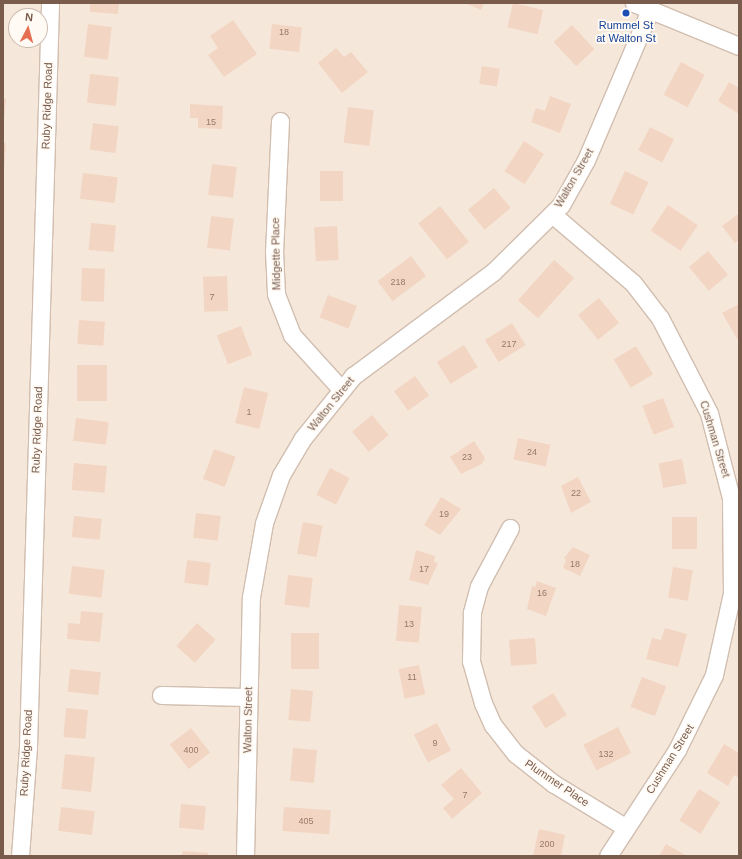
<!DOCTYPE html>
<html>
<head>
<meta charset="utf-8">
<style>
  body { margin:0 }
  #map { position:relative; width:742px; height:859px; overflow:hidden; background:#fdf6ec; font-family:Arial,sans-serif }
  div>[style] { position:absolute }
  .residential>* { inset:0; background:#f5e8da }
  .building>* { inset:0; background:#f3d5c3; transform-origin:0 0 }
  .roads { filter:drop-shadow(1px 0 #d1beb0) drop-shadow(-1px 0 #d1beb0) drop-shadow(0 1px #d1beb0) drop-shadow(0 -1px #d1beb0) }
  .minor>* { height:17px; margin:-8.5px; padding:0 8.5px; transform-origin:8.5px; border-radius:8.5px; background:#fff }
  .dots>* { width:11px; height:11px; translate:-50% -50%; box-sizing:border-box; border:2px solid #fffaf3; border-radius:50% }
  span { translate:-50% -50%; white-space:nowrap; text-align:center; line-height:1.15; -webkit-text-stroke:3.5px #fffaf3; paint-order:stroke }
  .number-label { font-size:9px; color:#987a6a }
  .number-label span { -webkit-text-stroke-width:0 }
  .transit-label { font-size:11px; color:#164399 }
  .street-label { font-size:11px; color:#7a5c4d }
  .frame { position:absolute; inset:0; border:4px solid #7a5c4d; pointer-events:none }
  .north { position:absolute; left:8px; top:8px; width:40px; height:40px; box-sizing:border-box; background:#fffaf3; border:1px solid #cabbb1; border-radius:50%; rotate:6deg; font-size:11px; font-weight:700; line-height:16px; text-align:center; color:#7a5c4d }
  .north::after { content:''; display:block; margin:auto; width:14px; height:18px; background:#e76f51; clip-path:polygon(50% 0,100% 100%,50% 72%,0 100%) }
</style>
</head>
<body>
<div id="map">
  <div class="residential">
    <i style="clip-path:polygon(evenodd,3px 3px,739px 3px,739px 856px,3px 856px,3px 3px,16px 16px,40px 16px,40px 40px,16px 40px,16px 16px)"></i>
  </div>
  <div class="building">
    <i style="clip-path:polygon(90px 3px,119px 3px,118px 14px,90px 12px)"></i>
    <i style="clip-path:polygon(465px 3px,484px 3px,481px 10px)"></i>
    <i style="left:513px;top:3px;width:31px;height:25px;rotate:13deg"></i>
    <i style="clip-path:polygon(233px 20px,257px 54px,224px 77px,208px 55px,218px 48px,210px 36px)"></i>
    <i style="left:88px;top:24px;width:24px;height:33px;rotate:7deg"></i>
    <i style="left:272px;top:24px;width:30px;height:25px;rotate:6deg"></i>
    <i style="left:572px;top:25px;width:33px;height:25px;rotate:47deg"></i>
    <i style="clip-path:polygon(336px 48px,344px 57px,351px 52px,368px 72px,342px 93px,318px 63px)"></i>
    <i style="left:681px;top:62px;width:27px;height:37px;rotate:28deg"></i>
    <i style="left:482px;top:66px;width:18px;height:18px;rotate:9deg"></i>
    <i style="left:90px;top:74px;width:29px;height:29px;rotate:6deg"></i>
    <i style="clip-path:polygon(729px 82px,739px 88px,739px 114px,718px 101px)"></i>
    <i style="clip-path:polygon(550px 96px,571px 104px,560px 133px,531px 122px,536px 108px,545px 111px)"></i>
    <i style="clip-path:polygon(3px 99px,6px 99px,4px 120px,3px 120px)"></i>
    <i style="clip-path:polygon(190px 104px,223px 106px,222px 129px,198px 128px,198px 118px,190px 118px)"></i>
    <i style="left:348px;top:107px;width:26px;height:36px;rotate:7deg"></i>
    <i style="left:93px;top:123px;width:26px;height:27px;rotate:7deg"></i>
    <i style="left:650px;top:127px;width:27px;height:26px;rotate:27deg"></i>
    <i style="left:524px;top:141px;width:24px;height:36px;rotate:33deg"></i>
    <i style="clip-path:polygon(3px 143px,6px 143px,4px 170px,3px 170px)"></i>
    <i style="left:212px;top:164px;width:25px;height:31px;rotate:7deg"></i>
    <i style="left:320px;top:171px;width:23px;height:30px"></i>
    <i style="left:625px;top:171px;width:26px;height:36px;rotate:25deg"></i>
    <i style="left:83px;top:173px;width:35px;height:26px;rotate:7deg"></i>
    <i style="left:494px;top:188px;width:26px;height:34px;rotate:50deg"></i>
    <i style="left:668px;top:205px;width:36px;height:31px;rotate:34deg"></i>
    <i style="left:440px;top:206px;width:46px;height:28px;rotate:51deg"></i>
    <i style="clip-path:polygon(738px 214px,739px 240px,735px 243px,722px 226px)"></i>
    <i style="left:211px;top:216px;width:23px;height:32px;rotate:7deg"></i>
    <i style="left:91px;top:223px;width:25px;height:27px;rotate:5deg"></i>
    <i style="left:337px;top:226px;width:34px;height:23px;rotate:87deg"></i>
    <i style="left:708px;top:251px;width:31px;height:25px;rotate:50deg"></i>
    <i style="left:411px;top:256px;width:25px;height:42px;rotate:53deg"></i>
    <i style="left:554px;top:260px;width:27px;height:54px;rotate:42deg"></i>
    <i style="left:82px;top:268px;width:23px;height:33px;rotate:2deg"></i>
    <i style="left:227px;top:276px;width:35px;height:24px;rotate:88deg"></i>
    <i style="left:328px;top:295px;width:31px;height:24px;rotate:21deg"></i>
    <i style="left:599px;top:298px;width:32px;height:27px;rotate:51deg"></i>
    <i style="clip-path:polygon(739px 304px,739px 342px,722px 313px)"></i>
    <i style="left:79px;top:320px;width:26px;height:24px;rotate:4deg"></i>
    <i style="left:512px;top:323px;width:26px;height:32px;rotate:58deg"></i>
    <i style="left:241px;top:326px;width:31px;height:26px;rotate:69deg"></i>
    <i style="left:464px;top:345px;width:26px;height:32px;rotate:58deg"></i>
    <i style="left:636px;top:346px;width:33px;height:26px;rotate:59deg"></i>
    <i style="left:77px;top:365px;width:30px;height:36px"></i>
    <i style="left:415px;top:376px;width:24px;height:26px;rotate:54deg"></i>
    <i style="left:244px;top:387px;width:25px;height:37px;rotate:14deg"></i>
    <i style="left:663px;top:398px;width:31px;height:22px;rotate:69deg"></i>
    <i style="left:372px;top:415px;width:26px;height:26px;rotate:50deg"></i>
    <i style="left:76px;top:418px;width:33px;height:23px;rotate:7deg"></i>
    <i style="left:518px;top:438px;width:33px;height:22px;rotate:12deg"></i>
    <i style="clip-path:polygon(474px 441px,485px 458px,482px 464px,461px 474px,450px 457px)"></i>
    <i style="left:214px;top:449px;width:23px;height:32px;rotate:20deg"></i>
    <i style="left:682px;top:459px;width:25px;height:24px;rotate:79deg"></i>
    <i style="left:74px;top:463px;width:33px;height:27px;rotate:5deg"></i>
    <i style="left:330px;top:468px;width:22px;height:30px;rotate:27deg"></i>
    <i style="clip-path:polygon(578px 477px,591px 502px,571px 513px,561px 486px)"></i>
    <i style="clip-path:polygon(441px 497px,461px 509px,440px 535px,424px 525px)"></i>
    <i style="left:196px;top:513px;width:25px;height:25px;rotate:7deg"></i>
    <i style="left:74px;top:516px;width:28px;height:21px;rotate:6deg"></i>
    <i style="left:672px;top:517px;width:25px;height:32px"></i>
    <i style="left:303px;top:522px;width:20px;height:32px;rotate:11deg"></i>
    <i style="clip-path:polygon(573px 547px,590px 555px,580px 576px,563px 568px,566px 560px,564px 558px)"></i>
    <i style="clip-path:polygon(416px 550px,435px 556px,434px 562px,438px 563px,428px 585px,409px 580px)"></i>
    <i style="left:187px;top:560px;width:24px;height:23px;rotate:7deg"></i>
    <i style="left:72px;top:566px;width:33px;height:28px;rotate:7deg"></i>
    <i style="left:673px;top:567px;width:20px;height:31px;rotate:9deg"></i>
    <i style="left:288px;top:575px;width:25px;height:30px;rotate:7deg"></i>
    <i style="clip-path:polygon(537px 581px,556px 588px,546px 616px,527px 609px,532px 586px,535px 587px)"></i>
    <i style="left:399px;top:605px;width:23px;height:36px;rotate:5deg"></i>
    <i style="clip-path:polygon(81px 611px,103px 613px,100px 642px,67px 639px,68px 623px,80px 624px)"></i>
    <i style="left:197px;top:623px;width:25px;height:31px;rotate:42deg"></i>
    <i style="clip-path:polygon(665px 628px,687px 634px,678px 667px,646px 659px,652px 638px,661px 640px)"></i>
    <i style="left:291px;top:633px;width:28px;height:36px"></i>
    <i style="left:535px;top:638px;width:26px;height:26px;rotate:86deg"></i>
    <i style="left:419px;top:665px;width:30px;height:21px;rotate:78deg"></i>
    <i style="left:70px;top:669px;width:31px;height:23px;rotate:6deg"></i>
    <i style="left:642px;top:677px;width:26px;height:32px;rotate:21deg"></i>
    <i style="left:291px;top:689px;width:22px;height:31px;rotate:5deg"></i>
    <i style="left:553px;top:693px;width:26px;height:25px;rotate:58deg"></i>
    <i style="left:66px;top:708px;width:22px;height:29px;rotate:5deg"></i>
    <i style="left:437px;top:723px;width:31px;height:26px;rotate:63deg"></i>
    <i style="left:618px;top:727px;width:29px;height:39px;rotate:63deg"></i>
    <i style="left:191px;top:728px;width:31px;height:27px;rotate:52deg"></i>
    <i style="clip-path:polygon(724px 744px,739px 753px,739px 778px,734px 775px,728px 786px,707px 773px)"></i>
    <i style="left:293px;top:748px;width:24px;height:33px;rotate:5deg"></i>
    <i style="left:65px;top:754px;width:30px;height:35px;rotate:6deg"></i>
    <i style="clip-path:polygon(461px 768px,482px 793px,452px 819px,443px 808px,454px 799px,441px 785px)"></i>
    <i style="left:699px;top:789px;width:25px;height:37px;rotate:32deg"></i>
    <i style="left:181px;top:804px;width:25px;height:24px;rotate:5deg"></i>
    <i style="left:61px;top:807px;width:34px;height:24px;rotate:7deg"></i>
    <i style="left:284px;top:807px;width:47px;height:24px;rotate:4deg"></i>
    <i style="clip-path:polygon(539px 829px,565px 835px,561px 856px,533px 856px)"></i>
    <i style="clip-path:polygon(666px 844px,687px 856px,659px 856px)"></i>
    <i style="clip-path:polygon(183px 851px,208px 853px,208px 856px,182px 856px)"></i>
  </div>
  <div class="roads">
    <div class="minor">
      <i style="left:634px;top:3px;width:113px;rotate:22.3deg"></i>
      <i style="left:280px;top:121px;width:130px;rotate:92.6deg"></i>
      <i style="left:274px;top:251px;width:43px;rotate:87.3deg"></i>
      <i style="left:276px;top:294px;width:44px;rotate:68.7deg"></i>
      <i style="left:292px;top:335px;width:73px;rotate:47.8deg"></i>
      <i style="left:552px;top:214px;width:106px;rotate:40.4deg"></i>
      <i style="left:633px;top:283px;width:44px;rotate:52.4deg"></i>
      <i style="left:660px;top:318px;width:107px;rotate:62.7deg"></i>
      <i style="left:709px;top:413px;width:88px;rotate:75.5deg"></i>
      <i style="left:731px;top:498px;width:95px;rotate:89.4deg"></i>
      <i style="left:732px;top:593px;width:84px;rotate:102.4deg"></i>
      <i style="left:714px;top:675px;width:84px;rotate:116.3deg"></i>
      <i style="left:677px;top:750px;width:126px;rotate:123.1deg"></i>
      <i style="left:510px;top:528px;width:66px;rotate:118.1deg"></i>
      <i style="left:479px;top:586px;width:28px;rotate:105deg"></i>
      <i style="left:472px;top:613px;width:48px;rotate:91.2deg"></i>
      <i style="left:471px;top:661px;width:44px;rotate:74.1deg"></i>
      <i style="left:483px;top:703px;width:24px;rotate:66deg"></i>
      <i style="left:493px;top:725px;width:37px;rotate:52deg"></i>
      <i style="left:516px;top:754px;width:48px;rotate:38.3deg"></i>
      <i style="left:554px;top:784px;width:83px;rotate:31.2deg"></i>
      <i style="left:161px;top:695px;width:87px;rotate:1.3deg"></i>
      <i style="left:20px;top:856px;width:110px;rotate:-85.8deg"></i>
      <i style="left:28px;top:746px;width:743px;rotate:-88.3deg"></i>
      <i style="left:245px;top:856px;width:259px;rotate:-88.7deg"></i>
      <i style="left:251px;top:597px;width:75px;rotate:-80deg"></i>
      <i style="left:264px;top:523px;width:51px;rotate:-70.5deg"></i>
      <i style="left:281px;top:475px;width:43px;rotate:-59.3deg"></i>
      <i style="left:303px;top:438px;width:80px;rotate:-51.1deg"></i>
      <i style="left:353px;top:376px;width:174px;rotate:-36.6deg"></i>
      <i style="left:493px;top:272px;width:95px;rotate:-44.6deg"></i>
      <i style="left:561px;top:205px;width:51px;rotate:-60.9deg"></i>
      <i style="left:586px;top:160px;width:163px;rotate:-66.9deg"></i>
    </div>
  </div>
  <div class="dots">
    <i style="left:626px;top:13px;background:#1a4fb4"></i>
  </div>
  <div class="number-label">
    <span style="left:284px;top:32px">18</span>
    <span style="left:211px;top:122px">15</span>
    <span style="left:398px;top:282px">218</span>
    <span style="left:212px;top:297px">7</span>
    <span style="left:509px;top:344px">217</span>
    <span style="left:249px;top:412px">1</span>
    <span style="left:532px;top:452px">24</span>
    <span style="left:467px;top:457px">23</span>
    <span style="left:576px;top:493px">22</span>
    <span style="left:444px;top:514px">19</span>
    <span style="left:575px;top:564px">18</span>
    <span style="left:424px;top:569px">17</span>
    <span style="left:542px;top:593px">16</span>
    <span style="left:409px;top:624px">13</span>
    <span style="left:412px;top:677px">11</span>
    <span style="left:435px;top:743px">9</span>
    <span style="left:191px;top:750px">400</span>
    <span style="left:606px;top:754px">132</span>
    <span style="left:465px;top:795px">7</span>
    <span style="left:306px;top:821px">405</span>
    <span style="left:547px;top:844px">200</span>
  </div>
  <div class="transit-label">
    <span style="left:626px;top:32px">Rummel St<br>at Walton St</span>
  </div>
  <div class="street-label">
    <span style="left:47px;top:106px;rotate:-88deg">Ruby Ridge Road</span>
    <span style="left:574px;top:178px;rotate:-60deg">Walton Street</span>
    <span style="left:276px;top:254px;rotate:-91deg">Midgette Place</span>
    <span style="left:331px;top:404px;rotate:-51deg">Walton Street</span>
    <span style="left:37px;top:430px;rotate:-88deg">Ruby Ridge Road</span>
    <span style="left:715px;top:439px;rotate:73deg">Cushman Street</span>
    <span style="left:248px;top:720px;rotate:-89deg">Walton Street</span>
    <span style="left:26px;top:753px;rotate:-87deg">Ruby Ridge Road</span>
    <span style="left:670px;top:759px;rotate:-58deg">Cushman Street</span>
    <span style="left:557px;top:783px;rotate:34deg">Plummer Place</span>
  </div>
  <div class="frame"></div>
  <div class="north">N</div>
</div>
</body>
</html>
